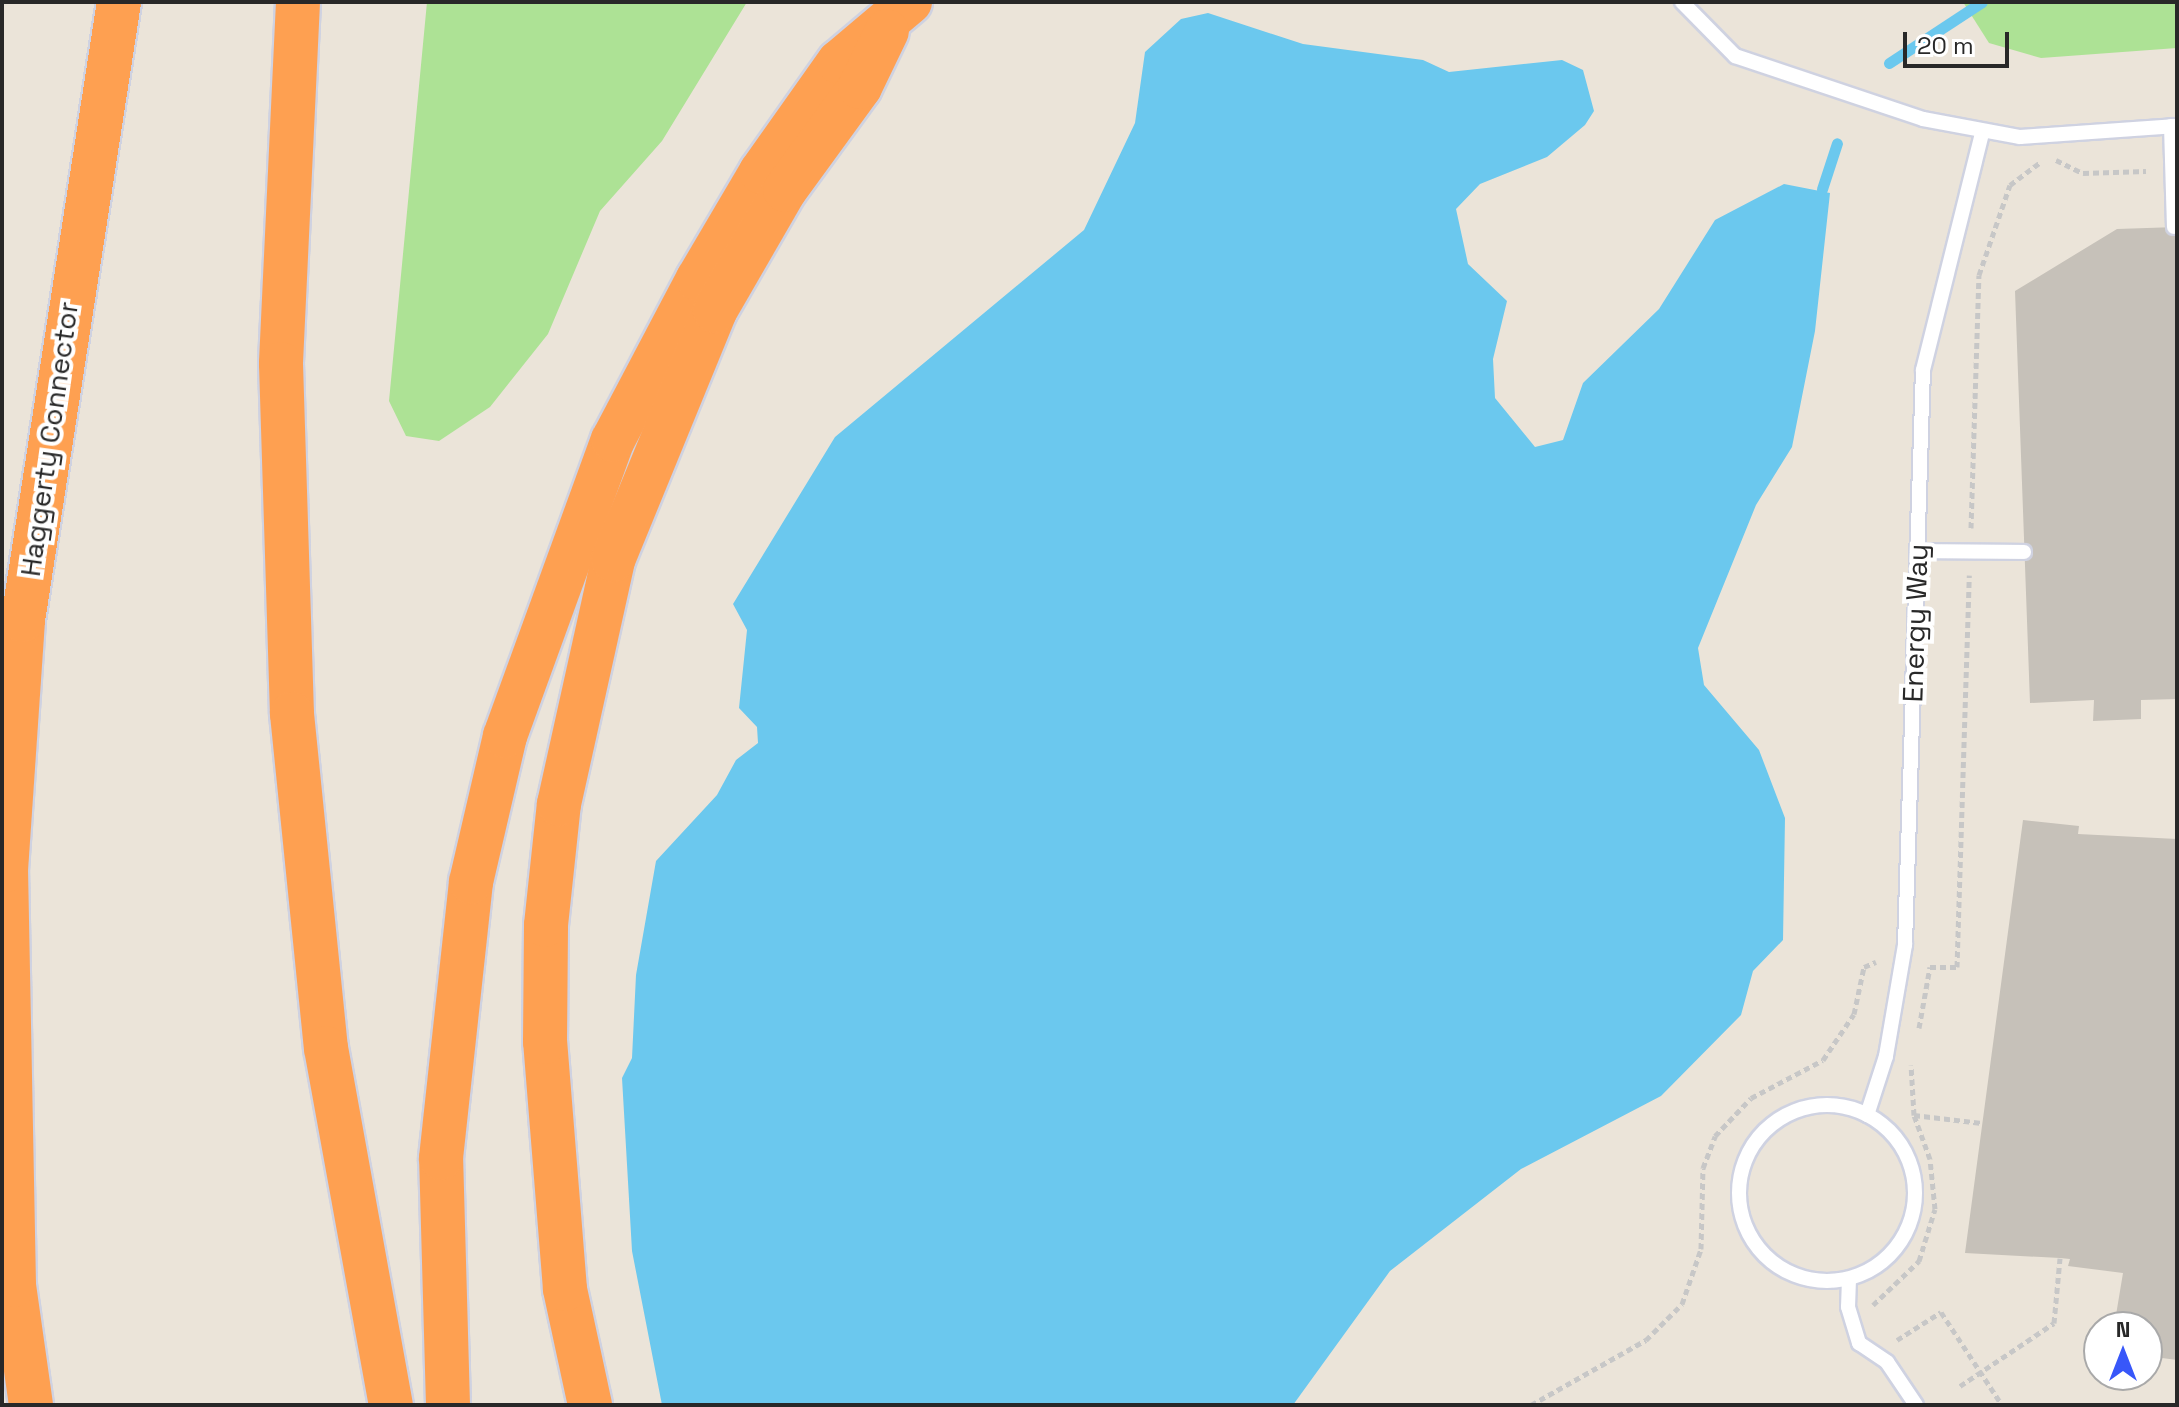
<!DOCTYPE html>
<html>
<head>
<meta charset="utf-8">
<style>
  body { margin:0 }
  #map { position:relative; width:2179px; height:1407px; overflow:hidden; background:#ebe4d9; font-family:"Space Grotesk",sans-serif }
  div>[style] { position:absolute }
  .green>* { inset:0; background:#ade295 }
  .water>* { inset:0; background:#6bc8ee }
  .stream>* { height:11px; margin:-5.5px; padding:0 5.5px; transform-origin:5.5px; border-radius:5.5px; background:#6bc8ee }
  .building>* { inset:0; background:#c6c1b9 }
  .path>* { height:5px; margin-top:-2.5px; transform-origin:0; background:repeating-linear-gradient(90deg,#c7c7c7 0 6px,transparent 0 10px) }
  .roads { filter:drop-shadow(2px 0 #cfd2e1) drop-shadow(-2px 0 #cfd2e1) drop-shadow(0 2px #cfd2e1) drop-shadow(0 -2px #cfd2e1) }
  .lane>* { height:14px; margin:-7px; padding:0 7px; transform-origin:7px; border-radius:7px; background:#fff }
  .lane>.ring { margin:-7px; padding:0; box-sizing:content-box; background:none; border:14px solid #fff; border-radius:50% }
  .highway>* { height:44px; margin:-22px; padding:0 22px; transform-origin:22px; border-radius:22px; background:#fea051 }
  span { translate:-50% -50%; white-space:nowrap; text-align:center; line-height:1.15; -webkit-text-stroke:8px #fff; paint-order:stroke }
  .street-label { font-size:28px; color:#282828 }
  .frame { position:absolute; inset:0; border:4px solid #282828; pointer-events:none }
  .north { position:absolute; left:2083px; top:1311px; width:80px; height:80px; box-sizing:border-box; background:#fff; border:2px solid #a9a9a9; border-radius:50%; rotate:0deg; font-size:22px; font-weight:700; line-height:32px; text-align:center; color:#282828 }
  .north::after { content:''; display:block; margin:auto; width:28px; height:36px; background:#3857f9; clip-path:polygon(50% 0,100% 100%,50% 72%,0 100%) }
  .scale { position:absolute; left:1903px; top:32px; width:106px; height:36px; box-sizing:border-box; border:4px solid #282828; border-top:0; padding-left:10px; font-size:24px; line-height:28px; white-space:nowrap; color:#282828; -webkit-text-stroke:6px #fff; paint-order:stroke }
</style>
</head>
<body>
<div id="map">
  <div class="green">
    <i style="clip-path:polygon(427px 2px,747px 2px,662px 141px,600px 211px,548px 334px,490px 407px,439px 441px,406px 436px,389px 401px)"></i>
    <i style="clip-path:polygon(1963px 2px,2177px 2px,2177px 48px,2041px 58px,1989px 43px)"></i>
  </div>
  <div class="water">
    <i style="clip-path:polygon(1208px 13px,1303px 44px,1423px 60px,1449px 72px,1562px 60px,1583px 70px,1594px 111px,1585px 125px,1547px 157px,1480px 184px,1456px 209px,1468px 264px,1507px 301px,1493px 359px,1495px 398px,1535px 447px,1563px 440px,1583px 383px,1659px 309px,1715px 220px,1784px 184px,1830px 193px,1815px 331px,1792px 447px,1756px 505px,1698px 648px,1704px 685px,1759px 750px,1785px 818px,1783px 940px,1753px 971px,1741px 1015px,1661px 1096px,1521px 1169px,1390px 1271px,1293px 1405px,662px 1405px,632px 1251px,622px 1078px,632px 1058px,636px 975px,656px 861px,717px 795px,736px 760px,758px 743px,757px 727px,739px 708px,747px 630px,733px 604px,835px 437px,1084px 230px,1135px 123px,1145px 52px,1181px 19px)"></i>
  </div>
  <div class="stream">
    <i style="left:1889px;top:63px;width:111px;rotate:-33.3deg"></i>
    <i style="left:1822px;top:189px;width:48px;rotate:-71.9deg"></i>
  </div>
  <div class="building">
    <i style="clip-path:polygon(2177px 227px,2177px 699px,2141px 700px,2141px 719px,2093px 721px,2094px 700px,2030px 703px,2015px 291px,2117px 229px)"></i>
    <i style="clip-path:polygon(2023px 820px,2079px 826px,2078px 834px,2177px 839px,2177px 1360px,2147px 1356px,2147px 1327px,2114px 1327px,2123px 1273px,2068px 1266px,2070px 1259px,2060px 1258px,1965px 1253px)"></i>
  </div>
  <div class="path">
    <i style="left:2056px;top:160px;width:30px;rotate:26deg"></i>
    <i style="left:2083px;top:173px;width:63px;rotate:-1.8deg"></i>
    <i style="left:1971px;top:528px;width:253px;rotate:-88.2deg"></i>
    <i style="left:1979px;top:275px;width:95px;rotate:-71deg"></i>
    <i style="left:2010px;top:185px;width:38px;rotate:-37deg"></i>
    <i style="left:1919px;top:1028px;width:62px;rotate:-79.8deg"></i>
    <i style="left:1930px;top:967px;width:27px"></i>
    <i style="left:1957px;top:967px;width:392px;rotate:-88.2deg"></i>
    <i style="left:1914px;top:1115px;width:68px;rotate:6.7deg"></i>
    <i style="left:1873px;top:1305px;width:64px;rotate:-43.7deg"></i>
    <i style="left:1919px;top:1261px;width:54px;rotate:-72.9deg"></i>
    <i style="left:1935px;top:1209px;width:50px;rotate:-95.7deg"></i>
    <i style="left:1930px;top:1159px;width:47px;rotate:-110deg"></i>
    <i style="left:1914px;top:1115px;width:50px;rotate:-93.4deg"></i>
    <i style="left:1897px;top:1340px;width:52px;rotate:-32.5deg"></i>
    <i style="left:1941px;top:1312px;width:111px;rotate:56.7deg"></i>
    <i style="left:1960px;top:1386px;width:113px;rotate:-33.8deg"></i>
    <i style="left:2054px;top:1323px;width:65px;rotate:-84.7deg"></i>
    <i style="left:1531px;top:1405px;width:132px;rotate:-29.5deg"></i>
    <i style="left:1646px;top:1340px;width:51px;rotate:-45deg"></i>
    <i style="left:1682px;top:1304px;width:58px;rotate:-70.9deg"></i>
    <i style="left:1701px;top:1249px;width:81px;rotate:-88.6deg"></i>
    <i style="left:1703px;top:1168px;width:34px;rotate:-69deg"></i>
    <i style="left:1715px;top:1136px;width:52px;rotate:-46.5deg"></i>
    <i style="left:1751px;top:1098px;width:81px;rotate:-27.8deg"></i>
    <i style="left:1823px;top:1060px;width:55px;rotate:-56deg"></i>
    <i style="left:1854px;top:1014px;width:48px;rotate:-78deg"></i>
    <i style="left:1864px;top:967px;width:13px;rotate:-23deg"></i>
  </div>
  <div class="roads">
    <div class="lane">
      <i style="left:1682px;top:2px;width:76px;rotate:45.5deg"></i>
      <i style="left:1735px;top:56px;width:198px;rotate:18.5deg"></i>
      <i style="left:1923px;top:119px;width:99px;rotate:10.5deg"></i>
      <i style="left:2020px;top:137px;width:157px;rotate:-4deg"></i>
      <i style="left:2171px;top:126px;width:101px;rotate:88.3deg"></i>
      <i style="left:1918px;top:551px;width:106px;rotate:0.5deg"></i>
      <i class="ring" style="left:1739px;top:1105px;width:162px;height:162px"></i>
      <i style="left:1867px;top:1115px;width:62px;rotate:-72.1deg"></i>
      <i style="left:1886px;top:1056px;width:113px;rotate:-80.3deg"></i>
      <i style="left:1905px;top:945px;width:575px;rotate:-88.21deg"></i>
      <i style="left:1923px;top:370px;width:244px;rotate:-76deg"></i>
      <i style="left:1849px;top:1279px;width:28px;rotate:92deg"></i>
      <i style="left:1848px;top:1307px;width:38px;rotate:73deg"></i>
      <i style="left:1859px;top:1343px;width:34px;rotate:34deg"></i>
      <i style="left:1887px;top:1362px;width:52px;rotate:56deg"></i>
    </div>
    <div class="highway">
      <i style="left:298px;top:2px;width:362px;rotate:92.7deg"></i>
      <i style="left:281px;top:364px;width:350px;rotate:88.2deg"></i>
      <i style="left:292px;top:714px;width:336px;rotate:84.2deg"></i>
      <i style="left:326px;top:1048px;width:363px;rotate:79.7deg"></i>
      <i style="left:31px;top:1405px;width:121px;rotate:-98.1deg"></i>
      <i style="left:14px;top:1285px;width:415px;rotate:-91.1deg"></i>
      <i style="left:6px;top:870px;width:251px;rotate:-86.1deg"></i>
      <i style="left:23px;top:620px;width:625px;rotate:-81.17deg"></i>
      <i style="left:448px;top:1405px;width:247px;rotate:-91.6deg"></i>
      <i style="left:441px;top:1158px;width:278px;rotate:-83.8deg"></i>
      <i style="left:471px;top:882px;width:150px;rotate:-76.9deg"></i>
      <i style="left:505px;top:736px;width:315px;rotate:-70deg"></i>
      <i style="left:613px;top:440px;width:182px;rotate:-62.2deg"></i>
      <i style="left:698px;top:279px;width:124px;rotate:-59.5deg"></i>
      <i style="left:761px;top:172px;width:135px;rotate:-54.7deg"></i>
      <i style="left:839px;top:62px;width:93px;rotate:-40.2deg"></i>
      <i style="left:590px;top:1405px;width:119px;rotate:-102.2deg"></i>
      <i style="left:565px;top:1289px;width:248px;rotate:-94.6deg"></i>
      <i style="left:545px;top:1042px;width:117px;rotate:-89.5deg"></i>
      <i style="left:546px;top:925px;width:122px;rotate:-83.9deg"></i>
      <i style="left:559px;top:804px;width:250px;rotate:-77.5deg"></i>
      <i style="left:613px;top:560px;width:269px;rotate:-67.7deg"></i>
      <i style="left:715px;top:311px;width:140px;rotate:-60deg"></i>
      <i style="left:785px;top:190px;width:127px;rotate:-53.9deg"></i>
      <i style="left:860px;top:87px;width:62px;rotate:-64.3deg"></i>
    </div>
  </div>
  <div class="street-label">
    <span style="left:49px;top:439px;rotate:-82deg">Haggerty Connector</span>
    <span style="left:1915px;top:623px;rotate:-88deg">Energy Way</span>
  </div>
  <div class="frame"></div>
  <div class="north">N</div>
  <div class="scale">20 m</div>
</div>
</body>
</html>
